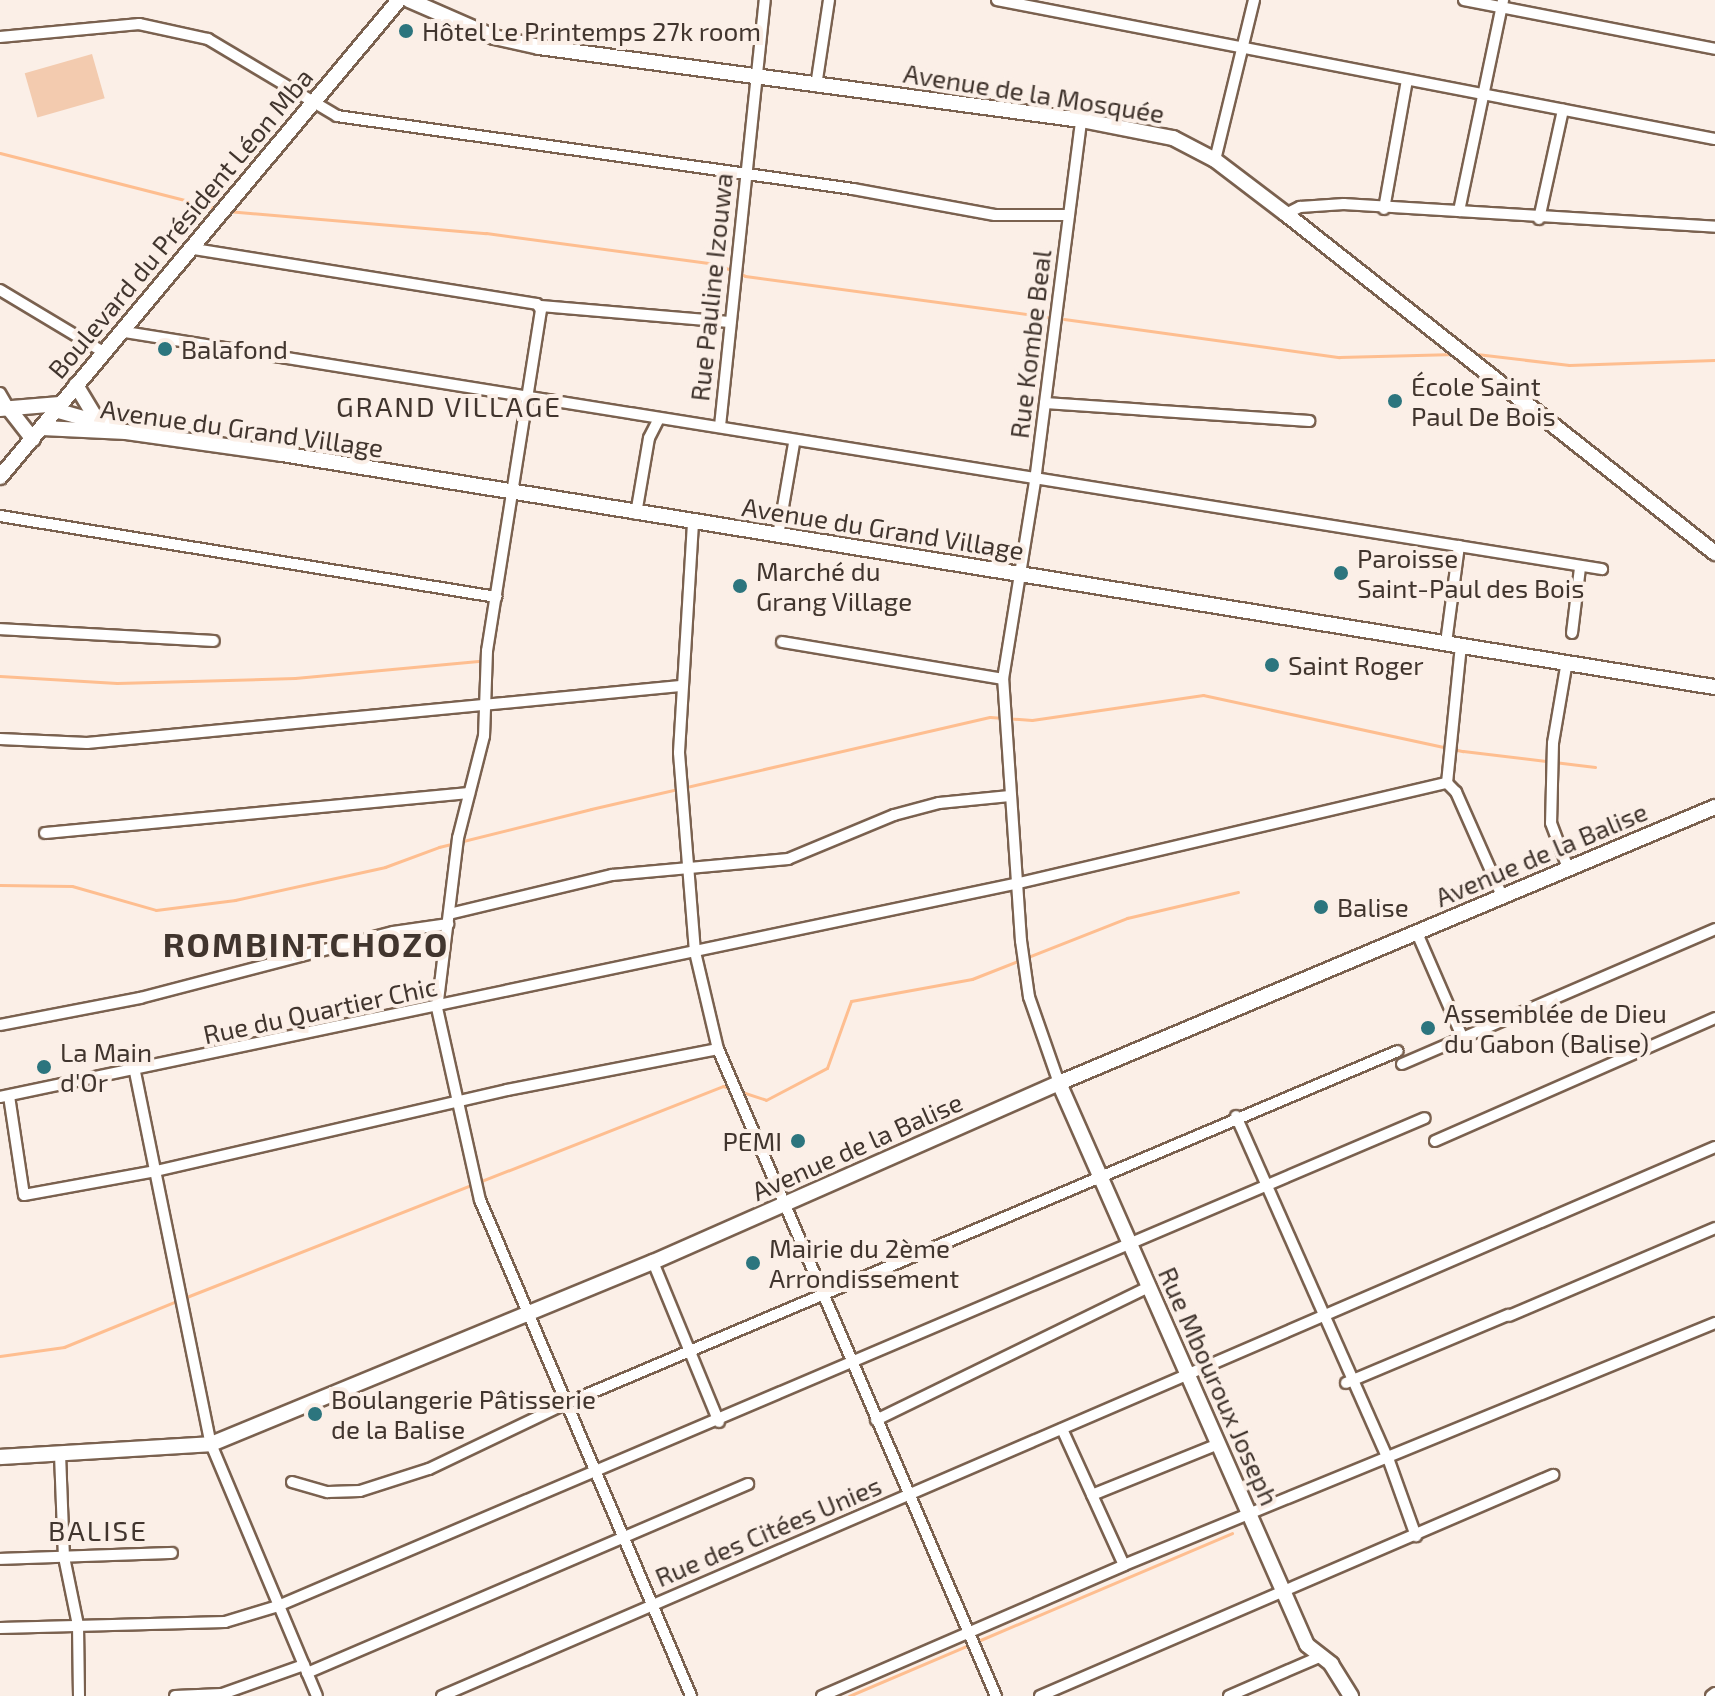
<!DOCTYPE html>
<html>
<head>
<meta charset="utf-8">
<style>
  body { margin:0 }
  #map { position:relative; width:1715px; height:1696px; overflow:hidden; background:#fbefe7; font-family:"Exo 2",sans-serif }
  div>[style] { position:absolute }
  .green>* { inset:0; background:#f3cbaf; transform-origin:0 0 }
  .stream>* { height:3px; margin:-1.5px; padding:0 1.5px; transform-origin:1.5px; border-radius:1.5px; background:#febe90 }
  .roads { filter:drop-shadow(2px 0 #7a614f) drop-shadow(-2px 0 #7a614f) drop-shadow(0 2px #7a614f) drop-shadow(0 -2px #7a614f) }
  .street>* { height:10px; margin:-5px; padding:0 5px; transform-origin:5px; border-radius:5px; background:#fff }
  .secondary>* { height:14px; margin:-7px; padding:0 7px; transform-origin:7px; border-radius:7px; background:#fff }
  .dots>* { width:22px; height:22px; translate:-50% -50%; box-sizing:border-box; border:4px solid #fbefe7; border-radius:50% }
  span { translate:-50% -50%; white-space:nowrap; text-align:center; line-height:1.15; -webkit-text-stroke:8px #fbefe7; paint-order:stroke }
  .poi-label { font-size:26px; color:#41352e }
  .left { translate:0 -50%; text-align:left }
  .right { translate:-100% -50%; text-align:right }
  .street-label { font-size:26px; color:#41352e }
  .neighbourhood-label { font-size:28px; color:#41352e; letter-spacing:2px }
  .district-label { font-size:34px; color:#41352e; font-weight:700; letter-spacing:2px }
</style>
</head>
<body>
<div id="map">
  <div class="green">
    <i style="left:92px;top:54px;width:46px;height:70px;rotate:74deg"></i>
  </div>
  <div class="stream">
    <i style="left:0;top:153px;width:227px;rotate:14.3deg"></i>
    <i style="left:227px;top:211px;width:260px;rotate:4.9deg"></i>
    <i style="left:486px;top:233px;width:232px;rotate:7.7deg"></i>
    <i style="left:716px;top:264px;width:31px;rotate:22deg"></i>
    <i style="left:745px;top:276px;width:305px;rotate:7.7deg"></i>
    <i style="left:1064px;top:319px;width:278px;rotate:7.9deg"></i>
    <i style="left:1339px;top:357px;width:117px;rotate:-1.5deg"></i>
    <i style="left:1468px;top:353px;width:102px;rotate:6.8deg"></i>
    <i style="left:1569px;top:365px;width:146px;rotate:-2deg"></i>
    <i style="left:0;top:676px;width:117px;rotate:3.4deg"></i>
    <i style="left:117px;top:683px;width:178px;rotate:-1.6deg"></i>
    <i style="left:295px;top:678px;width:184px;rotate:-5.3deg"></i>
    <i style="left:0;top:885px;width:72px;rotate:0.8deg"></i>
    <i style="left:72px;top:886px;width:87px;rotate:15.9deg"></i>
    <i style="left:156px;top:910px;width:80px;rotate:-7.2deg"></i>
    <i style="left:235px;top:900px;width:154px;rotate:-12.4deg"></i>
    <i style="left:385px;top:867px;width:58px;rotate:-20.3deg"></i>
    <i style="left:439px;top:847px;width:157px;rotate:-14deg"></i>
    <i style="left:591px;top:809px;width:409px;rotate:-13deg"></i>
    <i style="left:990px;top:717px;width:42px;rotate:4.1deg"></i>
    <i style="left:1032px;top:720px;width:173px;rotate:-8.3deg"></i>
    <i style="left:1203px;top:695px;width:266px;rotate:12.2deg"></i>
    <i style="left:1463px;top:751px;width:133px;rotate:6.9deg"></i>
    <i style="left:739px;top:1091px;width:28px;rotate:18deg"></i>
    <i style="left:766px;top:1100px;width:69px;rotate:-27.7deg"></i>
    <i style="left:827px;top:1068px;width:71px;rotate:-70.3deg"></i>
    <i style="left:851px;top:1001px;width:123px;rotate:-10.3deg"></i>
    <i style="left:972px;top:979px;width:167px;rotate:-21.5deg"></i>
    <i style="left:1127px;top:918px;width:114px;rotate:-13.2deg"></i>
    <i style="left:184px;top:1298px;width:579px;rotate:-21.47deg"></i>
    <i style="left:723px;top:1086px;width:9px;rotate:18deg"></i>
    <i style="left:0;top:1356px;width:65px;rotate:-8deg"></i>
    <i style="left:64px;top:1347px;width:122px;rotate:-22.2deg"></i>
    <i style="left:978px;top:1641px;width:276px;rotate:-23deg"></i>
    <i style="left:849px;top:1696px;width:133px;rotate:-23.1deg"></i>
  </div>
  <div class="roads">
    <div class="street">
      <i style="left:997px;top:0;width:731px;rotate:10.96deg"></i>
      <i style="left:1464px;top:0;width:256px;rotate:11deg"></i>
      <i style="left:0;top:37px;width:140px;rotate:-5.3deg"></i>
      <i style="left:139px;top:24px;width:71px;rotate:12.3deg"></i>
      <i style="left:208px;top:39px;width:150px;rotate:30.8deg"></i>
      <i style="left:337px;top:116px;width:521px;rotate:8.05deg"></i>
      <i style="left:853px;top:189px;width:144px;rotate:10.4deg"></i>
      <i style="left:995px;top:215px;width:74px"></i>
      <i style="left:816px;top:86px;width:87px;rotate:-81.4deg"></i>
      <i style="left:1215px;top:160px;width:165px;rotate:-76.3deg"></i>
      <i style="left:1384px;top:209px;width:131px;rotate:-79.9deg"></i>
      <i style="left:1459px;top:211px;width:216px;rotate:-78.2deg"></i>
      <i style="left:1286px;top:214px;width:16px;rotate:-27deg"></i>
      <i style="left:1300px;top:207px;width:44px;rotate:-3.9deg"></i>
      <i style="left:1344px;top:204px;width:372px;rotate:3.5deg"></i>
      <i style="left:1539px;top:219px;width:112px;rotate:-77.6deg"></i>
      <i style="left:194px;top:249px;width:347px;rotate:9.1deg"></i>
      <i style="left:537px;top:304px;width:7px;rotate:56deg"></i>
      <i style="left:541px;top:310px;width:345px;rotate:99deg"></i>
      <i style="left:487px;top:651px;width:85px;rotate:92deg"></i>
      <i style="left:484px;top:736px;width:105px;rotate:104.3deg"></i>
      <i style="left:458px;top:838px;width:171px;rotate:97deg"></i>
      <i style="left:437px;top:1008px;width:197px;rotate:77.4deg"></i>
      <i style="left:480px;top:1200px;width:539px;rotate:66.95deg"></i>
      <i style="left:0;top:290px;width:122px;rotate:31deg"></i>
      <i style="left:540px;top:306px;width:191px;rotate:4.8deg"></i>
      <i style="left:125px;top:332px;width:1496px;rotate:9.12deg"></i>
      <i style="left:0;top:393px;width:20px;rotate:60deg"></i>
      <i style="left:1045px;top:403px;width:265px;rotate:3.9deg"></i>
      <i style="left:720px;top:426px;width:428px;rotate:-84deg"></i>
      <i style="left:636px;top:514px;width:77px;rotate:-80.3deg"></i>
      <i style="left:649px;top:438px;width:20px;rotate:-63deg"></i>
      <i style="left:0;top:516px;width:503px;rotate:9.27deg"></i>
      <i style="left:693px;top:523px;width:230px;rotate:93.5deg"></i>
      <i style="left:679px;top:753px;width:200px;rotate:85.4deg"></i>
      <i style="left:695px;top:952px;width:100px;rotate:76.7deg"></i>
      <i style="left:718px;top:1049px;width:704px;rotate:66.75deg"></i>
      <i style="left:778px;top:536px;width:94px;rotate:-80.2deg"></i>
      <i style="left:0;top:629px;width:214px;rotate:3.2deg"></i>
      <i style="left:1572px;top:633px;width:65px;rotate:-83deg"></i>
      <i style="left:782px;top:642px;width:224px;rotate:9.5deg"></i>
      <i style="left:1446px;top:643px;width:98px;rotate:-82.4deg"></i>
      <i style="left:1567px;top:661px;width:83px;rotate:99.7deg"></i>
      <i style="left:1553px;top:743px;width:80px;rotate:91.4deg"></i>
      <i style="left:1551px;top:823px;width:48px;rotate:69.3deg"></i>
      <i style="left:0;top:739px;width:87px;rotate:2.6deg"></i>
      <i style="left:87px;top:743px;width:596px;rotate:-5.49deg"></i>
      <i style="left:1447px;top:783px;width:139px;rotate:-84.2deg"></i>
      <i style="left:45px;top:833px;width:426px;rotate:-5.4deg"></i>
      <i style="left:449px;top:914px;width:168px;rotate:-13.5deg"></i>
      <i style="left:612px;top:875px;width:177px;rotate:-5.2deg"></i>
      <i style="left:788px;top:859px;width:115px;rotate:-22.5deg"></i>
      <i style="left:894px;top:815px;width:47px;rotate:-14.9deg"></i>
      <i style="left:939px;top:803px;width:71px;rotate:-5.6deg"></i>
      <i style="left:1417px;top:933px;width:116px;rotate:66.5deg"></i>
      <i style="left:0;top:1025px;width:143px;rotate:-10.9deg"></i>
      <i style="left:140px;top:998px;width:261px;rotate:-14.6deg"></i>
      <i style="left:393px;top:932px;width:56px;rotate:-8.3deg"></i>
      <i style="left:1402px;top:1064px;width:341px;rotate:-23.3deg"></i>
      <i style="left:135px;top:1072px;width:380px;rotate:78.5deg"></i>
      <i style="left:211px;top:1444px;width:273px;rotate:67.2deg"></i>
      <i style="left:1059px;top:1083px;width:91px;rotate:-109.2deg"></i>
      <i style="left:1029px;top:997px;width:57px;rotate:-98.1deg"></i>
      <i style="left:1021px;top:941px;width:263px;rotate:-93.9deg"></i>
      <i style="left:1003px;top:679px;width:201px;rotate:-80.8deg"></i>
      <i style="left:1035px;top:481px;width:364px;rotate:-82.7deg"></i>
      <i style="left:9px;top:1096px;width:100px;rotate:81.4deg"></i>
      <i style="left:24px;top:1195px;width:134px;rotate:-10.3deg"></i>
      <i style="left:156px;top:1171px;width:360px;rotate:-13deg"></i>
      <i style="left:507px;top:1090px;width:215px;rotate:-11deg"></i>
      <i style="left:0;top:1097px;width:1041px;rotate:-11.86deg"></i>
      <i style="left:1019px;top:883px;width:440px;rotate:-13.2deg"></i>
      <i style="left:1447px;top:783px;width:13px;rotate:45deg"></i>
      <i style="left:1456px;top:792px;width:114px;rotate:66.1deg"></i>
      <i style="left:1236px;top:1116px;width:377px;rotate:66.1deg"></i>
      <i style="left:1389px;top:1461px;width:80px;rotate:70.2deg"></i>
      <i style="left:1435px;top:1141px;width:306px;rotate:-23.7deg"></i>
      <i style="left:653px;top:1262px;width:173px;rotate:67.6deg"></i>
      <i style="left:1509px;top:1316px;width:224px;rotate:-23.1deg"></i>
      <i style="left:1346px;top:1383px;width:176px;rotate:-22.8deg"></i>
      <i style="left:876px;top:1420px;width:304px;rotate:-26deg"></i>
      <i style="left:1062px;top:1429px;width:149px;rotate:65.5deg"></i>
      <i style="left:60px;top:1454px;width:103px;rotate:87.8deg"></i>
      <i style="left:64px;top:1557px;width:69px;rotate:78.4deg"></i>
      <i style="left:78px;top:1625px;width:71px;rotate:89.2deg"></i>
      <i style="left:292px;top:1482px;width:37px;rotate:16deg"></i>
      <i style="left:328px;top:1492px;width:32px;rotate:-2deg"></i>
      <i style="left:360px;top:1491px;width:72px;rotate:-17.7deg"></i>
      <i style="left:429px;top:1469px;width:153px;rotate:-25.6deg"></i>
      <i style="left:567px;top:1403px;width:902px;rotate:-22.96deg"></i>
      <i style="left:1092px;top:1495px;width:136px;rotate:-22deg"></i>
      <i style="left:0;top:1559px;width:172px;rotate:-2deg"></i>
      <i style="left:0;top:1628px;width:225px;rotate:-1.5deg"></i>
      <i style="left:225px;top:1622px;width:55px;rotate:-16.8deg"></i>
      <i style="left:278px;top:1606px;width:1246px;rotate:-23.05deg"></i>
      <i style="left:307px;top:1673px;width:480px;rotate:-23.2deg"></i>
      <i style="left:175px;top:1696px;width:47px;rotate:-2.4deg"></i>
      <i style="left:222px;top:1694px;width:87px;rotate:-19.5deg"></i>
      <i style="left:442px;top:1696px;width:1386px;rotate:-23.33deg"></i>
      <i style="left:822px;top:1696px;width:329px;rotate:-23.4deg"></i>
      <i style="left:1124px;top:1565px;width:639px;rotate:-22.27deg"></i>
      <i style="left:1040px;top:1696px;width:559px;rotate:-23.31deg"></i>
      <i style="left:1229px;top:1696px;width:98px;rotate:-23.4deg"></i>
      <i style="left:1711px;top:1696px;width:5px;rotate:-37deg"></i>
    </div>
    <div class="secondary">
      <i style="left:409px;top:0;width:93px;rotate:23.5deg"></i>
      <i style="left:494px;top:37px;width:46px;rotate:12.5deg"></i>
      <i style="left:539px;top:47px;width:547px;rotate:7.67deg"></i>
      <i style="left:1081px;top:120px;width:94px;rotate:11.1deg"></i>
      <i style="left:1173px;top:138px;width:47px;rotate:27.6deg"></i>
      <i style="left:1215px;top:160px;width:89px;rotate:37.3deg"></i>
      <i style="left:1286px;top:214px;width:547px;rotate:38.32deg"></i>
      <i style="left:76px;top:385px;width:41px;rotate:59deg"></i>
      <i style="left:0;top:409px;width:60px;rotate:-4.8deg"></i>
      <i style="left:10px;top:410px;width:37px;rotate:52deg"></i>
      <i style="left:55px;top:410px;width:62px;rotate:15.8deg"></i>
      <i style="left:42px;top:428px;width:84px;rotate:2.7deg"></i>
      <i style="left:126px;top:432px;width:158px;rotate:8deg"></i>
      <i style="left:282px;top:454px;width:1452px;rotate:9.24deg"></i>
      <i style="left:0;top:477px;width:622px;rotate:-50.09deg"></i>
      <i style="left:1059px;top:1083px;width:614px;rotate:66.19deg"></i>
      <i style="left:1307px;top:1645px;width:31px;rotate:38deg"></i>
      <i style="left:1331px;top:1664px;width:38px;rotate:58deg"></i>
      <i style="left:0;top:1457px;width:211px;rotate:-3.5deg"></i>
      <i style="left:211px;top:1444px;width:478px;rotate:-22.4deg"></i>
      <i style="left:653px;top:1262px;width:444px;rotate:-23.8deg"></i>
      <i style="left:1059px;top:1083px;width:712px;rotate:-22.82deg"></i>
    </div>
  </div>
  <div class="dots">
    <i style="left:406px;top:31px;background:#2c757e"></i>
    <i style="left:165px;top:349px;background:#2c757e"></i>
    <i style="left:1395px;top:401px;background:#2c757e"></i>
    <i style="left:1341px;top:573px;background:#2c757e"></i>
    <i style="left:740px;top:586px;background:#2c757e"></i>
    <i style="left:1272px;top:665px;background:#2c757e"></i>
    <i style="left:1321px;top:907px;background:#2c757e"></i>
    <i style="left:1428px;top:1028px;background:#2c757e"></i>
    <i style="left:44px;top:1067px;background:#2c757e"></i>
    <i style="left:798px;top:1141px;background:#2c757e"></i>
    <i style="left:753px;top:1263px;background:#2c757e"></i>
    <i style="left:315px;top:1414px;background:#2c757e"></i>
  </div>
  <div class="poi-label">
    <span class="left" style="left:422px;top:31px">Hôtel Le Printemps 27k room</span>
    <span class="left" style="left:181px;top:349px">Balafond</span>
    <span class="left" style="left:1411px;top:401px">École Saint<br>Paul De Bois</span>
    <span class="left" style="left:1357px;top:573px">Paroisse<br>Saint-Paul des Bois</span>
    <span class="left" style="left:756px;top:586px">Marché du<br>Grang Village</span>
    <span class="left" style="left:1288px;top:665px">Saint Roger</span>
    <span class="left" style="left:1337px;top:907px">Balise</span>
    <span class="left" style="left:1444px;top:1028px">Assemblée de Dieu<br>du Gabon (Balise)</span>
    <span class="left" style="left:60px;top:1067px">La Main<br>d'Or</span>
    <span class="right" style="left:782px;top:1141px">PEMI</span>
    <span class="left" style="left:769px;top:1263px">Mairie du 2ème<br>Arrondissement</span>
    <span class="left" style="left:331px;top:1414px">Boulangerie Pâtisserie<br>de la Balise</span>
  </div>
  <div class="street-label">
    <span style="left:1034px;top:93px;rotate:9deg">Avenue de la Mosquée</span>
    <span style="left:180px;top:223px;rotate:-50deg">Boulevard du Président Léon Mba</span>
    <span style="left:711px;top:287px;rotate:-84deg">Rue Pauline Izouwa</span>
    <span style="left:1030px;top:344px;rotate:-83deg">Rue Kombe Beal</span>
    <span style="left:242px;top:428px;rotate:8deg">Avenue du Grand Village</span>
    <span style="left:883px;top:528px;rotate:9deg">Avenue du Grand Village</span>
    <span style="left:1541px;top:854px;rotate:-23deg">Avenue de la Balise</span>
    <span style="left:320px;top:1010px;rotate:-12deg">Rue du Quartier Chic</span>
    <span style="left:857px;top:1146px;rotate:-24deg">Avenue de la Balise</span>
    <span style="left:1219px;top:1386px;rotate:66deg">Rue Mbouroux Joseph</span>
    <span style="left:768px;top:1531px;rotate:-23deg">Rue des Citées Unies</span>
  </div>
  <div class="neighbourhood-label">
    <span style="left:449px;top:406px">GRAND VILLAGE</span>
    <span style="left:98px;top:1530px">BALISE</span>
  </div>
  <div class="district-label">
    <span style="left:306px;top:944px">ROMBINTCHOZO</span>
  </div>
</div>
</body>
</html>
